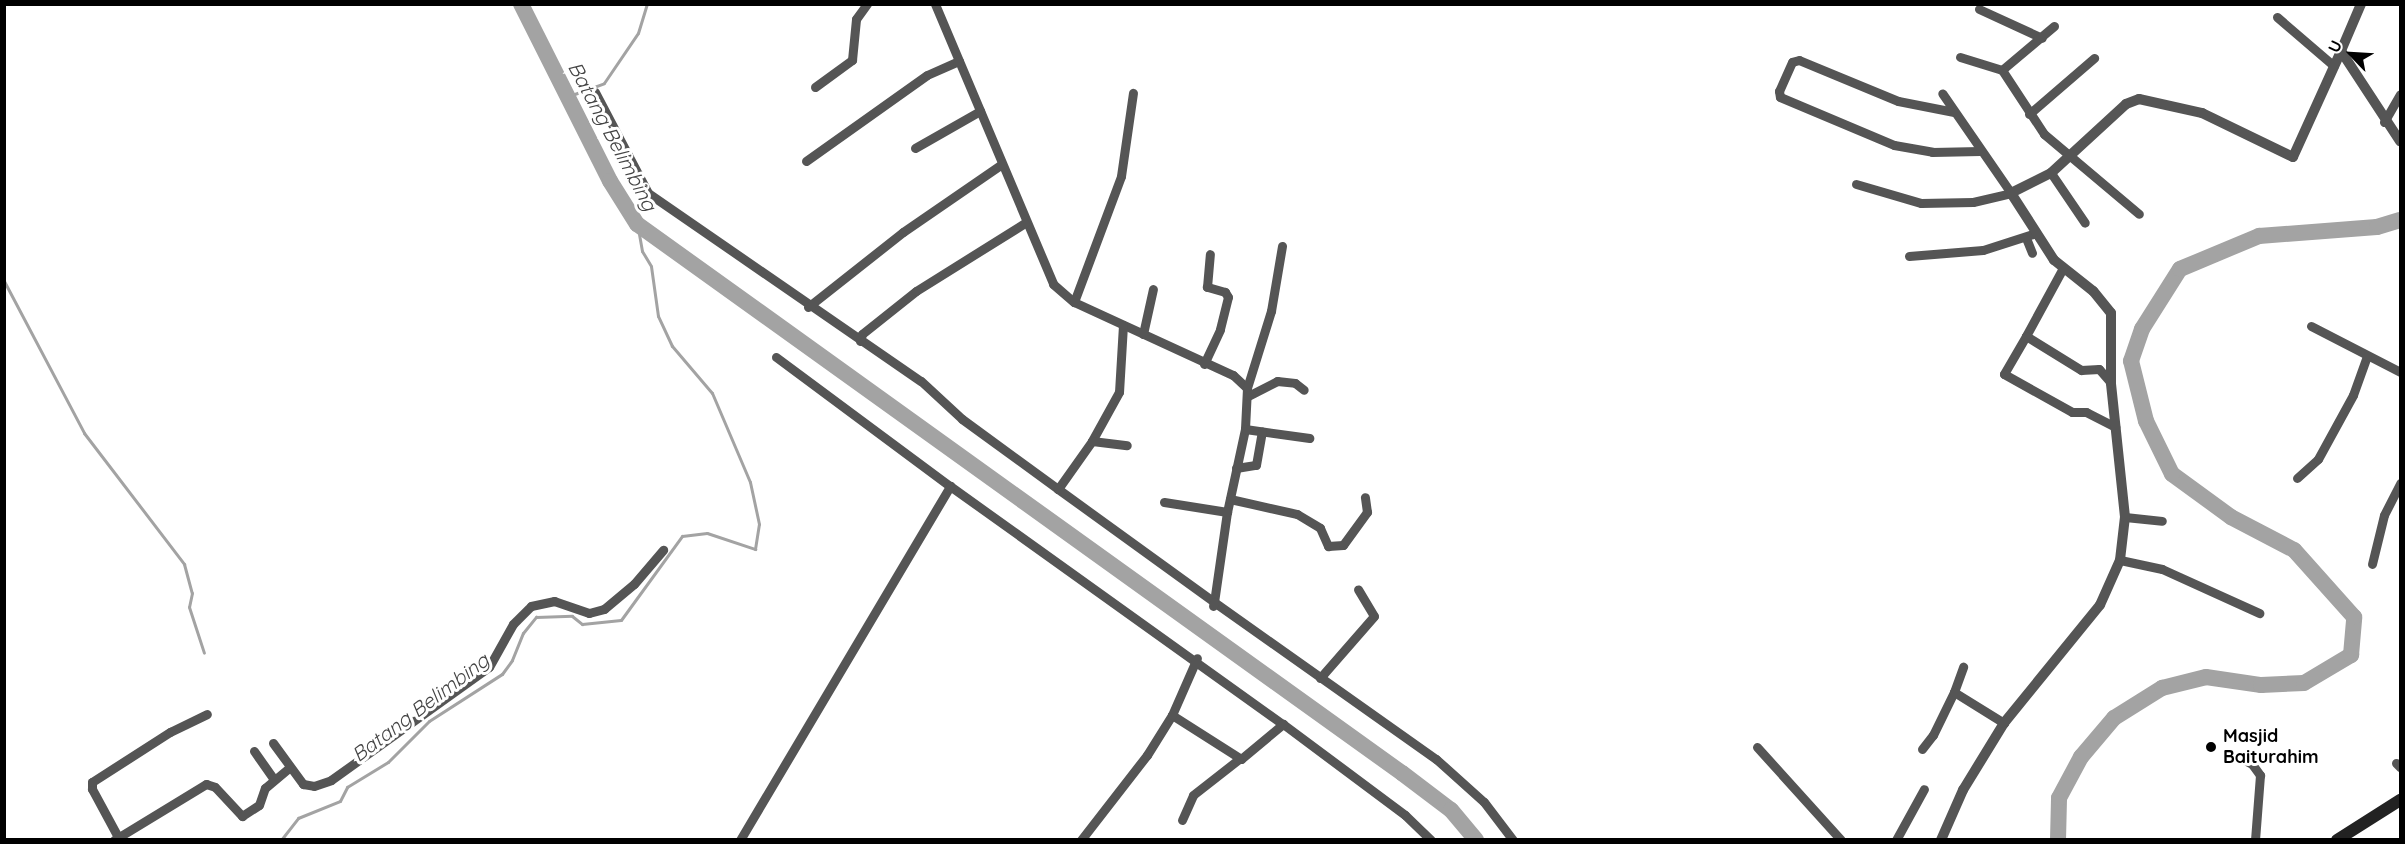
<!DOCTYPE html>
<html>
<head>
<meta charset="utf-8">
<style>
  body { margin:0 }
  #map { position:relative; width:2405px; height:844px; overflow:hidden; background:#fff; font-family:Quicksand,sans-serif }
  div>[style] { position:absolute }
  .stream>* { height:3px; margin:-1.5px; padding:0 1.5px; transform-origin:1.5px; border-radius:1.5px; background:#a3a3a3 }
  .river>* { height:16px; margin:-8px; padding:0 8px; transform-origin:8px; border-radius:8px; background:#a3a3a3 }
  .minor>* { height:9px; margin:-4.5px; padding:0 4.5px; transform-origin:4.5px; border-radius:4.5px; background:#555 }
  .tertiary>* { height:10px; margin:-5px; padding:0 5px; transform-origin:5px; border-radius:5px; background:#555 }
  .secondary>* { height:12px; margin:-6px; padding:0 6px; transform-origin:6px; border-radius:6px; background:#222 }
  .dots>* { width:16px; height:16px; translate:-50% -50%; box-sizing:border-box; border:3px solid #fff; border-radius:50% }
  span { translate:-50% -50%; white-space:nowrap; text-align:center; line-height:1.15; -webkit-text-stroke:6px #fff; paint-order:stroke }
  .poi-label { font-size:18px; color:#000; font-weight:700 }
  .left { translate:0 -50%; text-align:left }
  .water-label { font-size:20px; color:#444; font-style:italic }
  .frame { position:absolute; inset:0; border:6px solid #000; pointer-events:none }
  .north { position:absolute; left:2321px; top:24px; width:60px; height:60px; -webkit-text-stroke:4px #fff; paint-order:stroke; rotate:295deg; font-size:16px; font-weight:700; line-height:24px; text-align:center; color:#000 }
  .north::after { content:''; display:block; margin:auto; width:21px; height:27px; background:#000; clip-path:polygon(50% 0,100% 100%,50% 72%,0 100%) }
</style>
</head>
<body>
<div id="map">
  <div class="stream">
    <i style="left:569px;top:96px;width:37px;rotate:-20deg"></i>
    <i style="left:604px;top:83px;width:60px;rotate:-55.8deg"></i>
    <i style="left:638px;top:33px;width:30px;rotate:-73deg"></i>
    <i style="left:4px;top:281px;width:172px;rotate:62.2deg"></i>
    <i style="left:84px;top:433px;width:165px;rotate:52.6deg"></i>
    <i style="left:184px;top:564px;width:30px;rotate:75deg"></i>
    <i style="left:192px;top:593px;width:14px;rotate:102deg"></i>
    <i style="left:189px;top:607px;width:48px;rotate:71.9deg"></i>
    <i style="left:281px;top:840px;width:28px;rotate:-52deg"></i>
    <i style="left:298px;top:818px;width:45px;rotate:-22deg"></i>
    <i style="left:340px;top:801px;width:16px;rotate:-63deg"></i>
    <i style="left:347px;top:787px;width:48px;rotate:-31.4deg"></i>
    <i style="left:388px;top:762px;width:58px;rotate:-45deg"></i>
    <i style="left:429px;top:721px;width:87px;rotate:-32.8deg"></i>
    <i style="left:502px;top:674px;width:17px;rotate:-54deg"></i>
    <i style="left:512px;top:660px;width:29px;rotate:-68deg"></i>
    <i style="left:523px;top:633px;width:21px;rotate:-51deg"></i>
    <i style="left:536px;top:617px;width:36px;rotate:-2deg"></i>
    <i style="left:572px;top:616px;width:13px;rotate:39deg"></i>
    <i style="left:582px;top:624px;width:39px;rotate:-6deg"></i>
    <i style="left:621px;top:620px;width:104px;rotate:-54deg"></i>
    <i style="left:682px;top:536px;width:25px;rotate:-7deg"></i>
    <i style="left:707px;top:533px;width:51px;rotate:18.4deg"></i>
    <i style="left:755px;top:549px;width:25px;rotate:-81deg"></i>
    <i style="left:759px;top:524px;width:43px;rotate:-102.1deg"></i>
    <i style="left:750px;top:482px;width:97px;rotate:-113.1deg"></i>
    <i style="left:712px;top:393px;width:62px;rotate:-130.4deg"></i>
    <i style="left:672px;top:346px;width:33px;rotate:-115deg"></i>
    <i style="left:658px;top:316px;width:50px;rotate:-98deg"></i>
    <i style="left:651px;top:266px;width:17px;rotate:-121deg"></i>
    <i style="left:642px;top:251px;width:27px;rotate:-100deg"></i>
  </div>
  <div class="river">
    <i style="left:521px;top:4px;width:198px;rotate:63.3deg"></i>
    <i style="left:610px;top:181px;width:51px;rotate:57.9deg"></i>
    <i style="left:637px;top:224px;width:942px;rotate:35.67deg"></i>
    <i style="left:1402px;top:773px;width:61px;rotate:37.1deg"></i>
    <i style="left:1451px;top:810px;width:39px;rotate:50deg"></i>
    <i style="left:2058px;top:840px;width:42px;rotate:-88.6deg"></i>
    <i style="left:2059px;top:798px;width:47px;rotate:-61.8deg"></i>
    <i style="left:2081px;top:757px;width:51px;rotate:-49.8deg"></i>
    <i style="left:2114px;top:718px;width:57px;rotate:-32deg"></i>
    <i style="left:2162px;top:688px;width:45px;rotate:-14deg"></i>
    <i style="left:2206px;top:677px;width:56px;rotate:8.3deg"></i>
    <i style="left:2261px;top:685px;width:43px;rotate:-2.7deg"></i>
    <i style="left:2304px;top:683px;width:55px;rotate:-30.8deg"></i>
    <i style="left:2351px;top:655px;width:38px;rotate:-85deg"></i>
    <i style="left:2354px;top:617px;width:90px;rotate:-131.8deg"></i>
    <i style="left:2294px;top:550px;width:71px;rotate:-152.4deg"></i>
    <i style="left:2231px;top:517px;width:73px;rotate:-143.9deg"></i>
    <i style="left:2172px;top:474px;width:59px;rotate:-116.1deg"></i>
    <i style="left:2146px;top:421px;width:62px;rotate:-104deg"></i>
    <i style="left:2131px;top:361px;width:34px;rotate:-71deg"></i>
    <i style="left:2142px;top:329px;width:71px;rotate:-57.7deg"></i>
    <i style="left:2180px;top:269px;width:86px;rotate:-22.7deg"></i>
    <i style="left:2259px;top:236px;width:118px;rotate:-4.4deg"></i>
    <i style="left:2377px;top:227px;width:24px;rotate:-17deg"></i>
  </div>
  <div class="minor">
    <i style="left:935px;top:4px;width:304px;rotate:67.1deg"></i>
    <i style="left:1053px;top:284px;width:28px;rotate:41deg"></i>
    <i style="left:1074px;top:302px;width:175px;rotate:24.7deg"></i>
    <i style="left:1233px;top:375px;width:19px;rotate:43deg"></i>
    <i style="left:1247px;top:388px;width:41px;rotate:92.8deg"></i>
    <i style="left:1245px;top:429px;width:85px;rotate:102.2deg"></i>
    <i style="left:1227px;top:512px;width:91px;rotate:98.2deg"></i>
    <i style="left:1214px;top:602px;width:272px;rotate:35.3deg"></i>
    <i style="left:1436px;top:759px;width:64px;rotate:41.9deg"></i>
    <i style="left:1484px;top:802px;width:48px;rotate:52.7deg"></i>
    <i style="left:1979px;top:9px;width:69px;rotate:24.7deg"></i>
    <i style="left:2277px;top:17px;width:75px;rotate:40.7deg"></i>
    <i style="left:2054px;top:26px;width:68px;rotate:139.8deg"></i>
    <i style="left:2002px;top:70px;width:77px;rotate:56.7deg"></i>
    <i style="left:2044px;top:134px;width:124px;rotate:40.1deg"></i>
    <i style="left:1960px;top:57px;width:44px;rotate:17.2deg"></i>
    <i style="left:815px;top:87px;width:46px;rotate:-36.1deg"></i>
    <i style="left:852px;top:60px;width:41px;rotate:-84.4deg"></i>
    <i style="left:856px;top:19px;width:19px;rotate:-54deg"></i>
    <i style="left:595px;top:92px;width:114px;rotate:62.3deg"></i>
    <i style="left:648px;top:193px;width:331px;rotate:34.6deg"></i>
    <i style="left:921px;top:381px;width:56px;rotate:42.8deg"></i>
    <i style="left:962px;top:419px;width:119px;rotate:36.1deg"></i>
    <i style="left:1954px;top:112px;width:57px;rotate:-168.9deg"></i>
    <i style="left:1898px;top:101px;width:107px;rotate:-157.5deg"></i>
    <i style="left:1799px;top:60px;width:7px;rotate:164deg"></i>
    <i style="left:1792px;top:62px;width:32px;rotate:114deg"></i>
    <i style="left:1779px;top:91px;width:6px;rotate:81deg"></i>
    <i style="left:1780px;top:97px;width:124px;rotate:22.8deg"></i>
    <i style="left:1894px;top:145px;width:39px;rotate:10deg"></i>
    <i style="left:1932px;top:152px;width:48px;rotate:-1.2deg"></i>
    <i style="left:2029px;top:114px;width:86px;rotate:-40.7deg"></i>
    <i style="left:2384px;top:122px;width:32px;rotate:-60deg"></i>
    <i style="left:915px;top:148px;width:75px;rotate:-29.6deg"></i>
    <i style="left:806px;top:161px;width:148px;rotate:-35.4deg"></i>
    <i style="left:927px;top:75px;width:35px;rotate:-24deg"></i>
    <i style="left:2051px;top:173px;width:60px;rotate:55.8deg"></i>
    <i style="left:1856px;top:184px;width:68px;rotate:16.3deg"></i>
    <i style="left:1921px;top:203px;width:52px;rotate:-1.1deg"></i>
    <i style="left:1973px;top:202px;width:39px;rotate:-13deg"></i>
    <i style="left:2011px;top:193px;width:121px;rotate:-124.6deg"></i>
    <i style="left:2026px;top:238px;width:16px;rotate:68deg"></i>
    <i style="left:1909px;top:256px;width:74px;rotate:-4.6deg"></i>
    <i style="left:1983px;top:250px;width:56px;rotate:-17.8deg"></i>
    <i style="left:2063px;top:268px;width:77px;rotate:118.6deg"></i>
    <i style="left:2026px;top:336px;width:65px;rotate:31.7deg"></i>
    <i style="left:2081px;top:370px;width:18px;rotate:-3deg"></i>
    <i style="left:2099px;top:369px;width:18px;rotate:49deg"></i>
    <i style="left:1074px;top:302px;width:134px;rotate:-69.5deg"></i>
    <i style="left:1121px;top:176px;width:84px;rotate:-81.8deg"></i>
    <i style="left:808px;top:307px;width:121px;rotate:-38.3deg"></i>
    <i style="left:903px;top:232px;width:120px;rotate:-34.5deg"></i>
    <i style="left:1123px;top:325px;width:67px;rotate:93.4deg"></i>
    <i style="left:1119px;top:392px;width:56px;rotate:118.9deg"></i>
    <i style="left:1092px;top:441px;width:59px;rotate:125.3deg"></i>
    <i style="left:1058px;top:489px;width:193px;rotate:35.9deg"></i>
    <i style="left:1214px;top:602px;width:4px;rotate:104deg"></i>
    <i style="left:2311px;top:326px;width:100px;rotate:27.3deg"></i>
    <i style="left:1143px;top:334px;width:46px;rotate:-77.5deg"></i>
    <i style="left:2026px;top:336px;width:44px;rotate:120.1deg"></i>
    <i style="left:2004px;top:374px;width:78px;rotate:29.2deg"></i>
    <i style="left:2072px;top:412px;width:14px"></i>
    <i style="left:2086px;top:412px;width:33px;rotate:27deg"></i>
    <i style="left:860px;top:341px;width:7px;rotate:-74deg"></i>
    <i style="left:862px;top:334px;width:69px;rotate:-38.5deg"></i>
    <i style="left:916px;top:291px;width:128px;rotate:-32deg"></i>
    <i style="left:776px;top:357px;width:217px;rotate:36.6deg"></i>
    <i style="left:950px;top:486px;width:409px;rotate:35.6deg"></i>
    <i style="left:1283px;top:724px;width:152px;rotate:36.7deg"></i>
    <i style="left:1405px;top:815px;width:36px;rotate:44deg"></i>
    <i style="left:1204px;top:364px;width:38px;rotate:-65deg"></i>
    <i style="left:1220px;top:329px;width:33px;rotate:-76deg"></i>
    <i style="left:1228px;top:297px;width:6px;rotate:-121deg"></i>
    <i style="left:1225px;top:292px;width:19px;rotate:-164deg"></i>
    <i style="left:1207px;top:287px;width:33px;rotate:-85deg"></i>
    <i style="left:1247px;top:388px;width:81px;rotate:-72.7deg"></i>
    <i style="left:1271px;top:311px;width:66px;rotate:-80.4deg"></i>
    <i style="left:1248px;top:396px;width:33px;rotate:-27deg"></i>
    <i style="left:1277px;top:381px;width:18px;rotate:6deg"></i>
    <i style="left:1295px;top:383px;width:11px;rotate:38deg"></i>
    <i style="left:1245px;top:429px;width:65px;rotate:8deg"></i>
    <i style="left:1092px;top:441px;width:35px;rotate:7deg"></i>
    <i style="left:1236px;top:468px;width:20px;rotate:-9deg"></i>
    <i style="left:1256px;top:465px;width:34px;rotate:-80deg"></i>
    <i style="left:2297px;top:478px;width:28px;rotate:-42deg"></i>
    <i style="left:2318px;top:459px;width:73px;rotate:-61.3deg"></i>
    <i style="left:2353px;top:395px;width:41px;rotate:-70.3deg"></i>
    <i style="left:1230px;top:499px;width:69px;rotate:12.6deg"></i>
    <i style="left:1297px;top:514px;width:27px;rotate:31deg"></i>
    <i style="left:1320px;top:528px;width:20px;rotate:66deg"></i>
    <i style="left:1328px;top:546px;width:15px;rotate:-4deg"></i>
    <i style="left:1343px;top:545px;width:41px;rotate:-54deg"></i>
    <i style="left:1367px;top:512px;width:15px;rotate:-98deg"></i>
    <i style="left:1164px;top:502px;width:64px;rotate:9deg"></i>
    <i style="left:2125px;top:517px;width:37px;rotate:6deg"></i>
    <i style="left:2120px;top:560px;width:43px;rotate:12.1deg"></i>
    <i style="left:2162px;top:569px;width:107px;rotate:24.4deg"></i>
    <i style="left:2372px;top:564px;width:50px;rotate:-76.2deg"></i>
    <i style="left:2384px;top:515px;width:36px;rotate:-63deg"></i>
    <i style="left:1320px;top:678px;width:82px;rotate:-48.9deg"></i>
    <i style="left:1374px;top:616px;width:31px;rotate:-121deg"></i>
    <i style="left:1954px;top:692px;width:27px;rotate:-70deg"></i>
    <i style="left:1172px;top:715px;width:82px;rotate:32.5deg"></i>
    <i style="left:1241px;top:759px;width:55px;rotate:-39.8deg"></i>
    <i style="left:273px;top:743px;width:51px;rotate:53.8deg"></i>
    <i style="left:303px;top:784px;width:11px;rotate:10deg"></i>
    <i style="left:314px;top:786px;width:18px;rotate:-19deg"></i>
    <i style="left:331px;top:780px;width:194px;rotate:-35.6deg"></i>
    <i style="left:489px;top:667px;width:49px;rotate:-60.8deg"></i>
    <i style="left:513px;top:624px;width:25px;rotate:-45deg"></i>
    <i style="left:531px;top:606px;width:24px;rotate:-12deg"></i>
    <i style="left:554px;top:601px;width:37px;rotate:19deg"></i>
    <i style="left:589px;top:613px;width:16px;rotate:-15deg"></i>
    <i style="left:604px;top:609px;width:39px;rotate:-40deg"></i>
    <i style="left:634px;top:584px;width:45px;rotate:-49.5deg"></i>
    <i style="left:1757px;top:747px;width:125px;rotate:47.9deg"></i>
    <i style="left:1922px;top:749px;width:18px;rotate:-52deg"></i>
    <i style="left:1933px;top:735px;width:48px;rotate:-64deg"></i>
    <i style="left:1954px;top:692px;width:59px;rotate:31.8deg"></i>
    <i style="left:254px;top:751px;width:35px;rotate:55deg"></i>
    <i style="left:2237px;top:756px;width:17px;rotate:28deg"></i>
    <i style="left:2252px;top:764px;width:14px;rotate:54deg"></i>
    <i style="left:2260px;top:775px;width:65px;rotate:94.4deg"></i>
    <i style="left:2396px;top:763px;width:6px;rotate:45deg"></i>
    <i style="left:1182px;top:820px;width:27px;rotate:-66deg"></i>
    <i style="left:1193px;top:795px;width:58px;rotate:-38deg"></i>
    <i style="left:118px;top:837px;width:55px;rotate:-118.4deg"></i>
    <i style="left:92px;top:789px;width:7px;rotate:-90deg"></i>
    <i style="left:92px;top:782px;width:93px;rotate:-32.7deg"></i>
    <i style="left:170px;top:732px;width:41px;rotate:-25.9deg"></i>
    <i style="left:114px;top:840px;width:108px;rotate:-31.3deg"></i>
    <i style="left:206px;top:784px;width:9px;rotate:18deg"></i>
    <i style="left:215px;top:787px;width:40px;rotate:47deg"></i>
    <i style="left:242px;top:816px;width:20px;rotate:-33deg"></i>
    <i style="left:259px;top:805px;width:18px;rotate:-71deg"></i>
    <i style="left:265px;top:788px;width:31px;rotate:-40deg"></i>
    <i style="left:740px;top:840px;width:412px;rotate:-59.3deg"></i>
    <i style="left:1081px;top:840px;width:108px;rotate:-52.2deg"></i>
    <i style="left:1147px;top:755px;width:47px;rotate:-58deg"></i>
    <i style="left:1172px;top:715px;width:62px;rotate:-66.3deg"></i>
    <i style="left:1896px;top:840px;width:58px;rotate:-61.2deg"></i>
  </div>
  <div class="tertiary">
    <i style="left:2361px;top:4px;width:51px;rotate:113.1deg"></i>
    <i style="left:2341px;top:51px;width:108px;rotate:56.8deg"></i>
    <i style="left:1941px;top:840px;width:55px;rotate:-66.3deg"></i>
    <i style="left:1963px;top:790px;width:79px;rotate:-58.5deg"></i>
    <i style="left:2004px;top:723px;width:152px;rotate:-50.9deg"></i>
    <i style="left:2100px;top:605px;width:49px;rotate:-66deg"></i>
    <i style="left:2120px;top:560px;width:43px;rotate:-83.4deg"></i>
    <i style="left:2125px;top:517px;width:135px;rotate:-96deg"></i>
    <i style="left:2111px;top:383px;width:70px;rotate:-90deg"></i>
    <i style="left:2111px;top:313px;width:28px;rotate:-129deg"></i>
    <i style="left:2093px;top:291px;width:50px;rotate:-141.5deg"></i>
    <i style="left:2054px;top:260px;width:80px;rotate:-122.7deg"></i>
    <i style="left:2011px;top:193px;width:45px;rotate:-26.6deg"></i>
    <i style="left:2051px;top:173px;width:102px;rotate:-42.6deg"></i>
    <i style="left:2126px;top:104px;width:14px;rotate:-21deg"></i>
    <i style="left:2139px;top:99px;width:65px;rotate:12.5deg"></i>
    <i style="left:2202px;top:113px;width:101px;rotate:25.8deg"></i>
    <i style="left:2293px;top:157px;width:116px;rotate:-65.6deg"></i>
  </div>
  <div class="secondary">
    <i style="left:2337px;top:840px;width:75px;rotate:-32.4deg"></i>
  </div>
  <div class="dots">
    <i style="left:2211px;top:747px;background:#000"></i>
  </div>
  <div class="poi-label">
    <span class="left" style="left:2223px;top:747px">Masjid<br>Baiturahim</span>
  </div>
  <div class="water-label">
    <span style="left:613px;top:136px;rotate:62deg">Batang Belimbing</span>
    <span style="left:420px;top:707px;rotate:-37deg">Batang Belimbing</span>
  </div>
  <div class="frame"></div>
  <div class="north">U</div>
</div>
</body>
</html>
